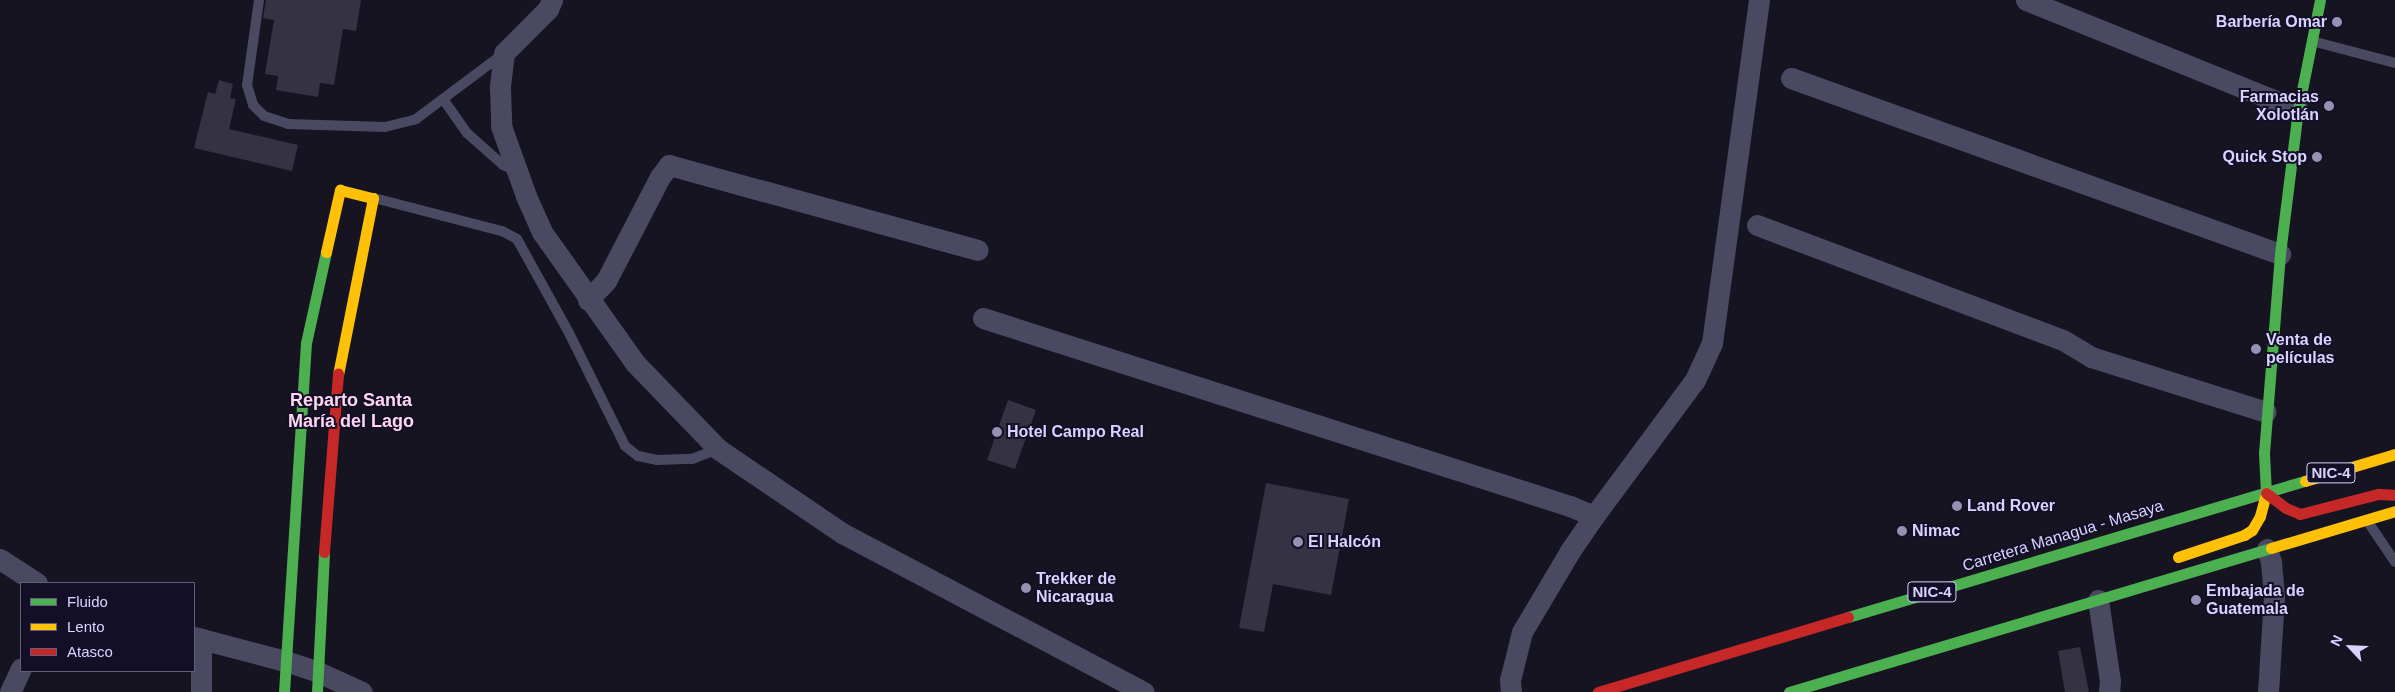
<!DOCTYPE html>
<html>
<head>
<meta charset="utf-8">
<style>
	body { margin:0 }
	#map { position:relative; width:2395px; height:692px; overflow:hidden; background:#161421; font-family:Arial,sans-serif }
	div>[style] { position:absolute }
	.building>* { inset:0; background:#343243 }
	.lane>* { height:10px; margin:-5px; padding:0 5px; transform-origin:5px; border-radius:5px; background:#4a4962 }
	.street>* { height:21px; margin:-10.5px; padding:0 10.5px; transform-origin:10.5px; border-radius:10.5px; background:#4a4962 }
	.fast>* { height:11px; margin:-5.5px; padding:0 5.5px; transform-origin:5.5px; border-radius:5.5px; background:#4caf50 }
	.slow>* { height:11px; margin:-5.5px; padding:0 5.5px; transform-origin:5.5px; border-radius:5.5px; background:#ffc107 }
	.jam>* { height:11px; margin:-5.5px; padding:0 5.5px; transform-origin:5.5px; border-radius:5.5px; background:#c62828 }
	.dots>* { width:14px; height:14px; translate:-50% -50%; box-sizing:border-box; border:2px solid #130f26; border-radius:50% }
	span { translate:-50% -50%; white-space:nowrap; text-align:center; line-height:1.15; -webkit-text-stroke:4px #130f26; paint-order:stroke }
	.shield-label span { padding:1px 4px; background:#130f26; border:1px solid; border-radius:4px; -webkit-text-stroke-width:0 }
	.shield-label { font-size:15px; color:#d9d4ff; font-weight:700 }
	.poi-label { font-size:16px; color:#d9d4ff; font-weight:700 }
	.right { translate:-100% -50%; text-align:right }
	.left { translate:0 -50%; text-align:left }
	.street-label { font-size:16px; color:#d9d4ff }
	.neighbourhood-label { font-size:18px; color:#ffd6f0; font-weight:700 }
	.legend { position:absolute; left:20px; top:582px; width:175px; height:90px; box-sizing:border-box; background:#130f26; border:1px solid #625e7d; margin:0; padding:6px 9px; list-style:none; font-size:15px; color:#d9d4ff }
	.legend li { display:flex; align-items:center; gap:10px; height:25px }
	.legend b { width:25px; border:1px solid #625e7d }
	.north { position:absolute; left:2325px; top:622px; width:50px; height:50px; -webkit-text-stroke:4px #130f26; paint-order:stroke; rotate:295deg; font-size:14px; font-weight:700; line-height:20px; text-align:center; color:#d9d4ff }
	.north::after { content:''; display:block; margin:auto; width:18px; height:22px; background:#d9d4ff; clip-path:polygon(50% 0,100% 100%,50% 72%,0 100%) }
</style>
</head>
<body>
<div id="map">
	<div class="building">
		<div style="clip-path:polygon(266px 0,361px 0,356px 31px,343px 29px,334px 85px,320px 83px,318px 97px,276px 90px,278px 76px,265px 74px,274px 20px,263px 18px)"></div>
		<div style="clip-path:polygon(219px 80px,233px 84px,230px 98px,236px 99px,229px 129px,298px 145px,292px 171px,194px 148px,208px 92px,215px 94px)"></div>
		<div style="clip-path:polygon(1008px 400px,1036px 410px,1015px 469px,987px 460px)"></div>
		<div style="clip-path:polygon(1266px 483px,1349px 499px,1331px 595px,1273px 584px,1264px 632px,1239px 628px)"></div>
		<div style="clip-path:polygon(2080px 647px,2089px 692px,2065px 692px,2058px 651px)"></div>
	</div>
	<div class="lane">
		<div style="left:259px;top:0;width:86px;rotate:98deg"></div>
		<div style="left:247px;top:85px;width:21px;rotate:73deg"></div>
		<div style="left:253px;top:105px;width:16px;rotate:45deg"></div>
		<div style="left:264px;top:116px;width:25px;rotate:18deg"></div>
		<div style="left:288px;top:124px;width:97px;rotate:1.8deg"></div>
		<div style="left:385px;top:127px;width:32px;rotate:-14deg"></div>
		<div style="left:416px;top:119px;width:109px;rotate:-36.8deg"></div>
		<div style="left:2312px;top:41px;width:86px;rotate:14.8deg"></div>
		<div style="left:443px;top:99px;width:42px;rotate:54.8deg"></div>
		<div style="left:467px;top:133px;width:48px;rotate:41.6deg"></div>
		<div style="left:503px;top:165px;width:14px;rotate:25deg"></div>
		<div style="left:374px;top:198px;width:132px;rotate:14.5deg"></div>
		<div style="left:502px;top:231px;width:17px;rotate:28deg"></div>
		<div style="left:517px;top:239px;width:107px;rotate:61deg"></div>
		<div style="left:569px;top:333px;width:126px;rotate:63.6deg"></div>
		<div style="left:625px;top:446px;width:16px;rotate:38deg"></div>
		<div style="left:638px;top:456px;width:19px;rotate:12deg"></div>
		<div style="left:657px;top:460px;width:35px;rotate:-2deg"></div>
		<div style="left:692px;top:459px;width:28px;rotate:-21deg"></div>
		<div style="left:2368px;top:522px;width:48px;rotate:56deg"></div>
	</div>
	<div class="street">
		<div style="left:552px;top:0;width:10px;rotate:114deg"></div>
		<div style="left:548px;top:9px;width:62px;rotate:135deg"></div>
		<div style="left:504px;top:53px;width:35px;rotate:97deg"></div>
		<div style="left:500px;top:88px;width:38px;rotate:88deg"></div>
		<div style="left:501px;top:126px;width:74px;rotate:70.3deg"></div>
		<div style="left:526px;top:196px;width:39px;rotate:66deg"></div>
		<div style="left:542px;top:232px;width:161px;rotate:54.6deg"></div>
		<div style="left:635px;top:363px;width:120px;rotate:46deg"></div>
		<div style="left:718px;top:449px;width:150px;rotate:34.1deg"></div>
		<div style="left:842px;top:533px;width:341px;rotate:27.8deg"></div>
		<div style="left:2026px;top:0;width:293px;rotate:22deg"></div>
		<div style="left:1791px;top:78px;width:520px;rotate:19.79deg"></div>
		<div style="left:1757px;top:225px;width:327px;rotate:20.6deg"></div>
		<div style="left:2063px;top:340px;width:33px;rotate:31deg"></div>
		<div style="left:2091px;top:357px;width:183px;rotate:17.4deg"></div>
		<div style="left:588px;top:300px;width:26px;rotate:-47deg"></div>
		<div style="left:606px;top:281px;width:117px;rotate:-62.6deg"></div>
		<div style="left:660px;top:177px;width:15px;rotate:-53deg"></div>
		<div style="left:669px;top:165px;width:320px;rotate:15.4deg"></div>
		<div style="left:983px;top:318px;width:616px;rotate:17.76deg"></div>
		<div style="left:1570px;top:506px;width:26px;rotate:23deg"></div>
		<div style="left:2267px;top:549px;width:14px;rotate:73deg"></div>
		<div style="left:2271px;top:562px;width:35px;rotate:85deg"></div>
		<div style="left:2274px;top:597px;width:95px;rotate:93.6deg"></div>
		<div style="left:0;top:559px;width:44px;rotate:33deg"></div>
		<div style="left:2098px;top:600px;width:82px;rotate:81.6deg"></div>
		<div style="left:2110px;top:681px;width:11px;rotate:95deg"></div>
		<div style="left:194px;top:637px;width:94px;rotate:14.8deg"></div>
		<div style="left:285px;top:661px;width:35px;rotate:18deg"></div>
		<div style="left:318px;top:672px;width:48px;rotate:24.4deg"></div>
		<div style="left:201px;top:639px;width:53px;rotate:90deg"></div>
		<div style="left:10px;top:692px;width:26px;rotate:-65deg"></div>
		<div style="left:1511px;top:692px;width:12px;rotate:-95deg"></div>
		<div style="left:1510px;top:680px;width:49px;rotate:-76deg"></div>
		<div style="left:1522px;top:632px;width:94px;rotate:-59.3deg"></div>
		<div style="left:1570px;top:551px;width:42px;rotate:-55.6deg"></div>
		<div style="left:1594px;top:516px;width:169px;rotate:-53.4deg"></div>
		<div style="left:1695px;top:380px;width:41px;rotate:-65.3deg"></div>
		<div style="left:1712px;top:343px;width:346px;rotate:-82.2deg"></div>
	</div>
	<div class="fast">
		<div style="left:2266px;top:493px;width:40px;rotate:-92.9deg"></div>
		<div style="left:2264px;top:453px;width:200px;rotate:-85.4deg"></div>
		<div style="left:2280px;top:254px;width:145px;rotate:-82.9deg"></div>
		<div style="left:2298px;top:110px;width:112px;rotate:-78.7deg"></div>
		<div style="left:1848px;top:617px;width:477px;rotate:-16.6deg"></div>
		<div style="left:284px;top:692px;width:350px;rotate:-86.4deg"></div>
		<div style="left:306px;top:343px;width:93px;rotate:-77.6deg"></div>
		<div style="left:317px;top:692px;width:140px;rotate:-87.1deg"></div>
		<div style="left:1789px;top:692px;width:503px;rotate:-16.63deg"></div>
	</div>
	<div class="slow">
		<div style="left:326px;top:252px;width:64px;rotate:-77.3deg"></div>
		<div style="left:340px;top:190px;width:34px;rotate:14deg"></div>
		<div style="left:373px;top:198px;width:179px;rotate:101.2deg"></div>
		<div style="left:2305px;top:481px;width:94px;rotate:-16.7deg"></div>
		<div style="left:2271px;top:548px;width:129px;rotate:-16.6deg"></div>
		<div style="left:2178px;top:557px;width:70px;rotate:-18.4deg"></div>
		<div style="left:2244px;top:535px;width:9px;rotate:-32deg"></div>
		<div style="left:2252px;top:530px;width:16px;rotate:-60deg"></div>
		<div style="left:2260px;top:516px;width:24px;rotate:-75deg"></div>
	</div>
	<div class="jam">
		<div style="left:2266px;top:493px;width:25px;rotate:37deg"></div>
		<div style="left:2286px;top:508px;width:15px;rotate:23deg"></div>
		<div style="left:2300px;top:514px;width:81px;rotate:-14.4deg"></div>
		<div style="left:2378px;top:494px;width:17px;rotate:3deg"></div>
		<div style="left:324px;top:552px;width:179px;rotate:-85.5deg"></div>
		<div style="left:1598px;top:692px;width:261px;rotate:-16.7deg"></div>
	</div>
	<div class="dots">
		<div style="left:2337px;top:22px;background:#9591b1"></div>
		<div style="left:2329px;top:106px;background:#9591b1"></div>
		<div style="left:2317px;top:157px;background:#9591b1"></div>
		<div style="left:2256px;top:349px;background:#9591b1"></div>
		<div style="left:997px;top:432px;background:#9591b1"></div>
		<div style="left:1957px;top:506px;background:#9591b1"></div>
		<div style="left:1902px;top:531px;background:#9591b1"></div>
		<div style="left:1298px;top:542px;background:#9591b1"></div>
		<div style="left:1026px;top:588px;background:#9591b1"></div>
		<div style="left:2196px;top:600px;background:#9591b1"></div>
	</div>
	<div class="shield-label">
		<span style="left:2331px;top:473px">NIC-4</span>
		<span style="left:1932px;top:592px">NIC-4</span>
	</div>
	<div class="poi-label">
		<span class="right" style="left:2327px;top:22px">Barbería Omar</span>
		<span class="right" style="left:2319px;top:106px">Farmacias<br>Xolotlán</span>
		<span class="right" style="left:2307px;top:157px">Quick Stop</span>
		<span class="left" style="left:2266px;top:349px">Venta de<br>películas</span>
		<span class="left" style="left:1007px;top:432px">Hotel Campo Real</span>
		<span class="left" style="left:1967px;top:506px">Land Rover</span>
		<span class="left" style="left:1912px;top:531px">Nimac</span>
		<span class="left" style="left:1308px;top:542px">El Halcón</span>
		<span class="left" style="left:1036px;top:588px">Trekker de<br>Nicaragua</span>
		<span class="left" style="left:2206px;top:600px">Embajada de<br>Guatemala</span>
	</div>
	<div class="street-label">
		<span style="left:2063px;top:536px;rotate:-17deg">Carretera Managua - Masaya</span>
	</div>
	<div class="neighbourhood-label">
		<span style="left:351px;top:411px">Reparto Santa<br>María del Lago</span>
	</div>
	<ul class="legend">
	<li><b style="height:6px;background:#4caf50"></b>Fluido</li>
	<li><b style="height:6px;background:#ffc107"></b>Lento</li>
	<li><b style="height:6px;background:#c62828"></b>Atasco</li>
	</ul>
	<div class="north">N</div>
</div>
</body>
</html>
